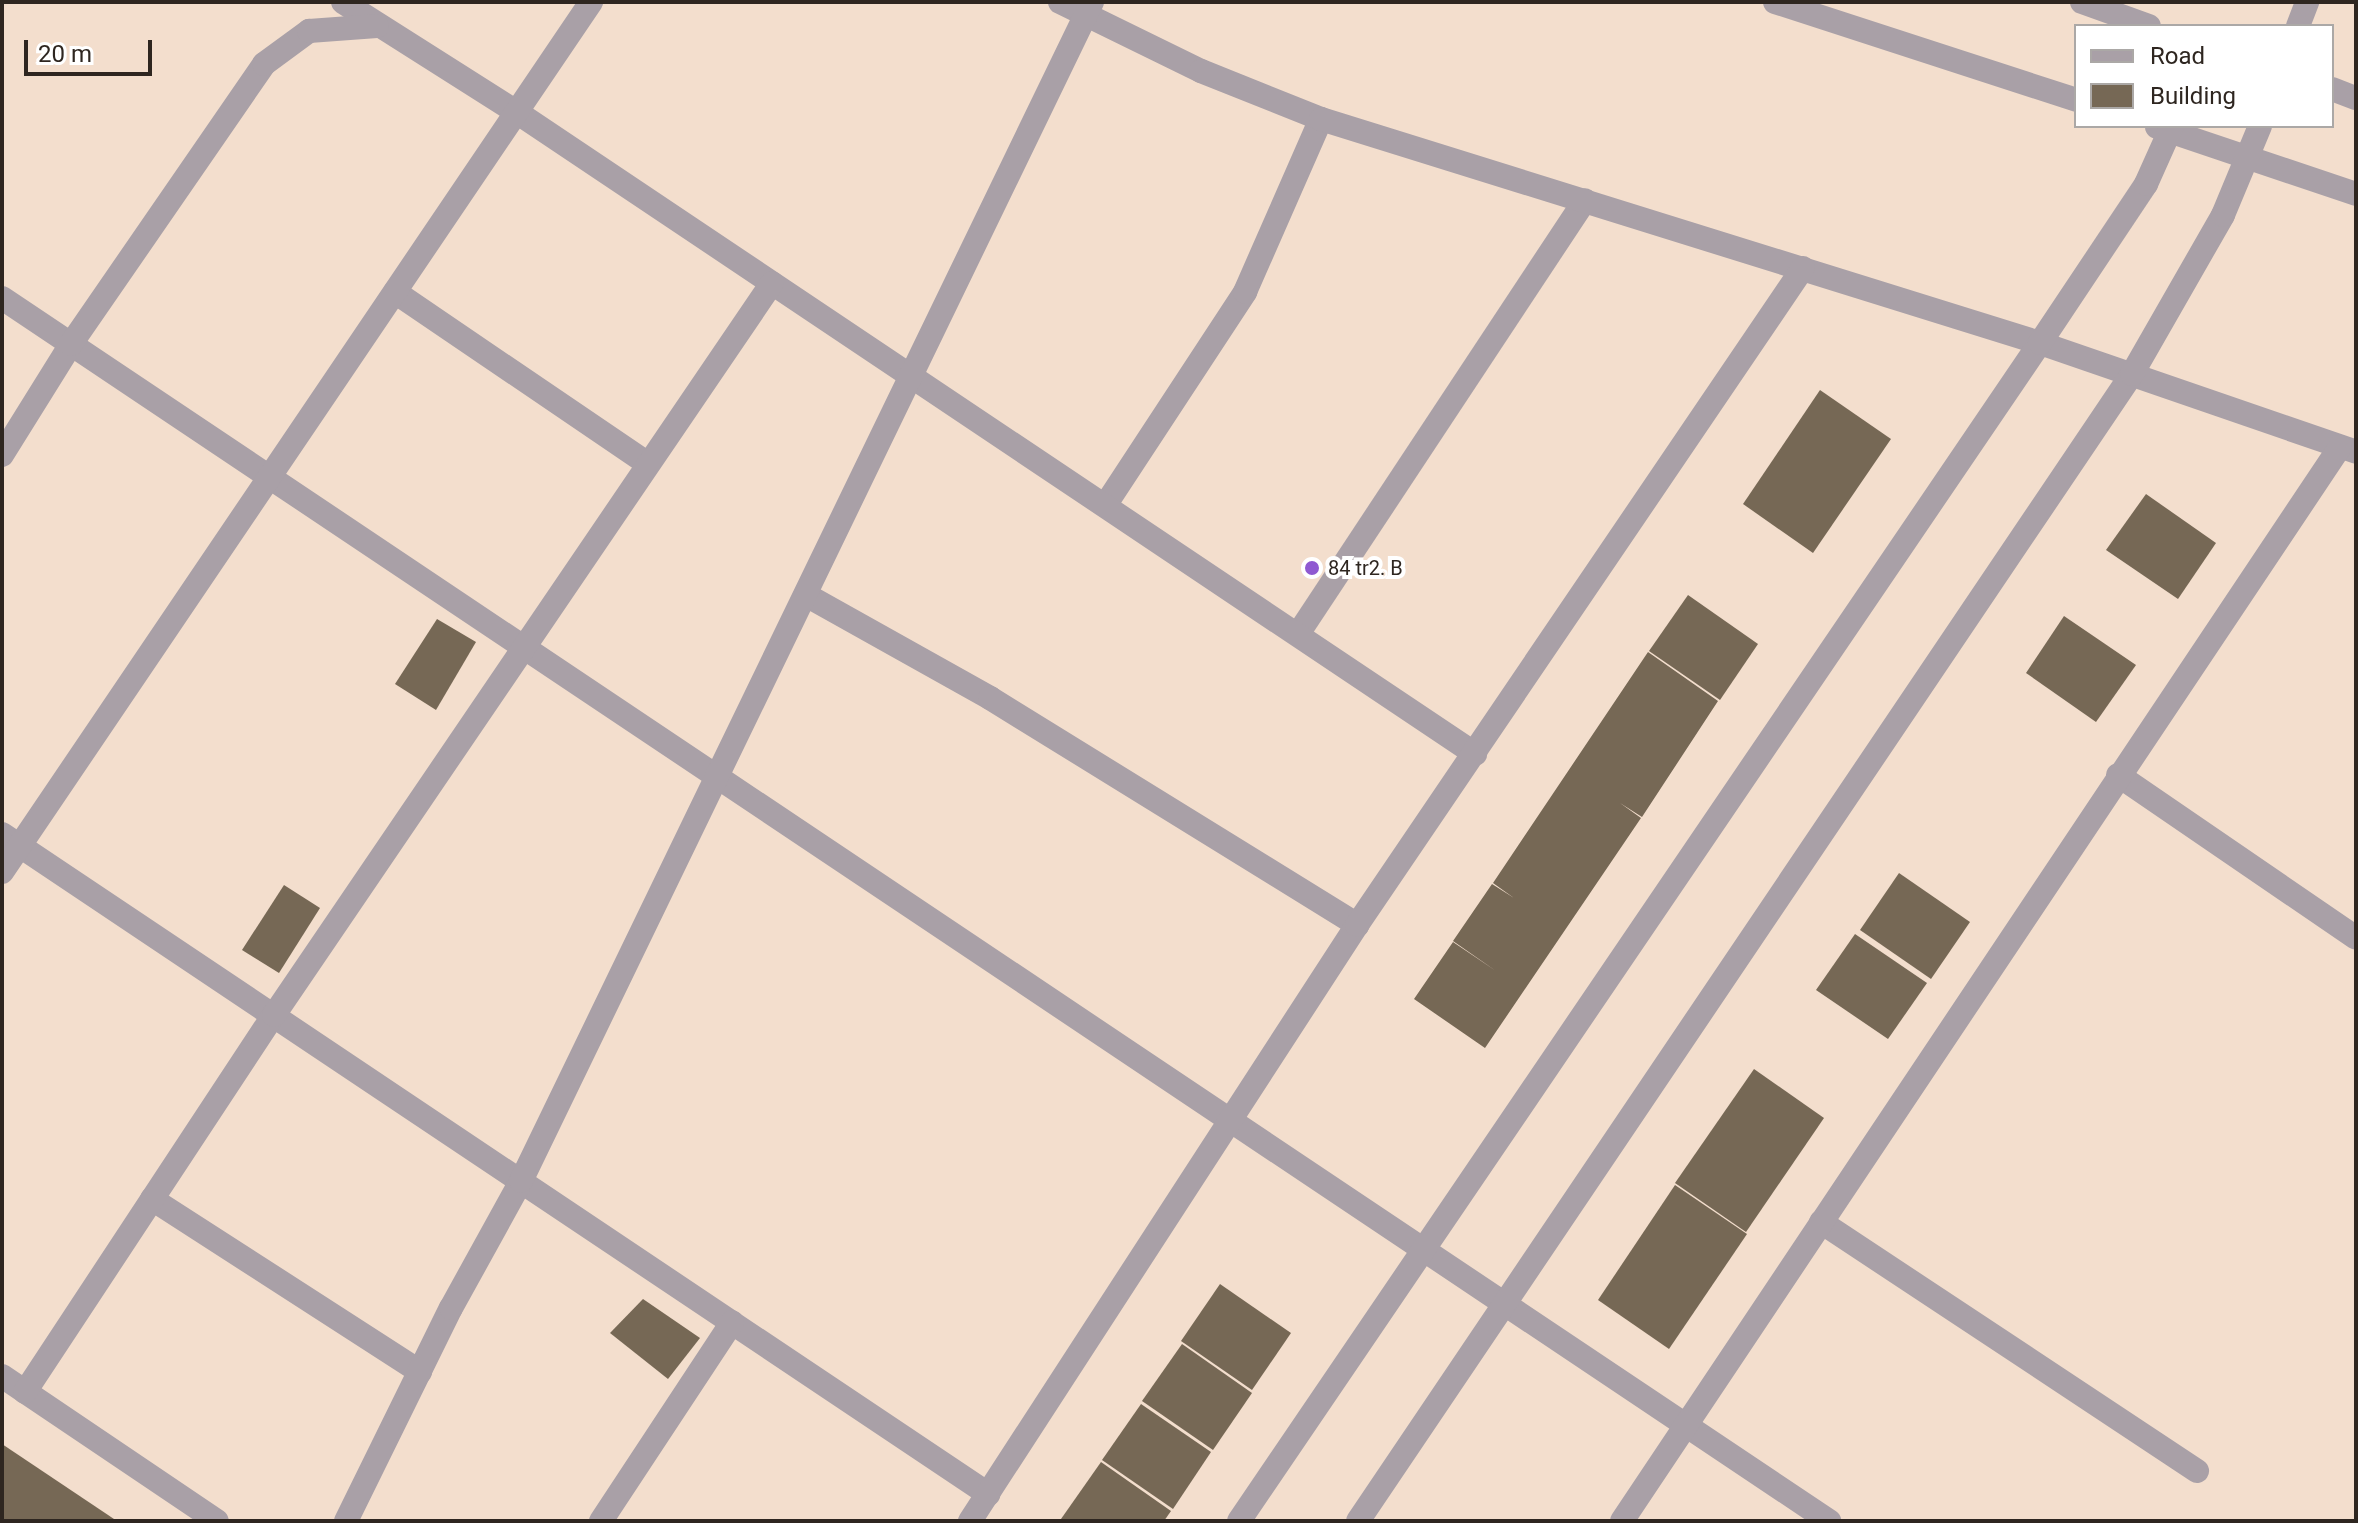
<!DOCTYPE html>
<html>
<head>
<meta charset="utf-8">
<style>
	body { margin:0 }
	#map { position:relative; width:2358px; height:1523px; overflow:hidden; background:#f3decd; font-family:Roboto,sans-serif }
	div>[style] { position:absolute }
	.building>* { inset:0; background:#766855 }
	.service>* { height:24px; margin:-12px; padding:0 12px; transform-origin:12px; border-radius:12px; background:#a9a0a7 }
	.minor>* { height:24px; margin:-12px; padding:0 12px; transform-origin:12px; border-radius:12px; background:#a9a0a7 }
	.tertiary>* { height:24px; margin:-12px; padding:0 12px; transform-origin:12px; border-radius:12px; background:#a9a0a7 }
	.dots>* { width:22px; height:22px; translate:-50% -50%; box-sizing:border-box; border:4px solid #fff; border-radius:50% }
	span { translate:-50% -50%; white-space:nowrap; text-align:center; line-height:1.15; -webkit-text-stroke:8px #fff; paint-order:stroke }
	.poi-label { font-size:20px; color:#2e2620 }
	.left { translate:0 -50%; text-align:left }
	.frame { position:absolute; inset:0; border:4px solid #2e2620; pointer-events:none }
	.legend { position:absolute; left:2074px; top:24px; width:260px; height:104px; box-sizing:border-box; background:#fff; border:2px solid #aba8a6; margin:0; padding:10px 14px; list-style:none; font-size:24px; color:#2e2620 }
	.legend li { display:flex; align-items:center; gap:16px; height:40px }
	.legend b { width:40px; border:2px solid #aba8a6 }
	.scale { position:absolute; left:24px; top:40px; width:128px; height:36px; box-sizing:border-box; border:4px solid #2e2620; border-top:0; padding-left:10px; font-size:24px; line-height:28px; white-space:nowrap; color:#2e2620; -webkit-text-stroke:6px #fff; paint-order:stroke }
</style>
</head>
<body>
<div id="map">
	<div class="building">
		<div style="clip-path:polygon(1820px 390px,1891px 439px,1813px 553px,1743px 504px)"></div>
		<div style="clip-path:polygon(2146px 494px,2216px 543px,2178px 599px,2106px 550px)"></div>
		<div style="clip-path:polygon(1688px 595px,1758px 644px,1720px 700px,1649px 651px)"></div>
		<div style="clip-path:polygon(2064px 616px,2136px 665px,2096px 722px,2026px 673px)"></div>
		<div style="clip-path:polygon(437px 619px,476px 642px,436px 710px,395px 684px)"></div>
		<div style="clip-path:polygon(1648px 652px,1718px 701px,1642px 817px,1620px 803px,1641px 818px,1485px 1048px,1414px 999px,1453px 942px,1496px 971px,1453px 941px,1492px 884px,1514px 898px,1493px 883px)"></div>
		<div style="clip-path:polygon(1899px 873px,1970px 922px,1931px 979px,1860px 930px)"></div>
		<div style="clip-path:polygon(284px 885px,320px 908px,279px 973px,242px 950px)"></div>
		<div style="clip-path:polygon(1855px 934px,1927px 983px,1888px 1039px,1816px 990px)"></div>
		<div style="clip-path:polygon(1754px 1069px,1824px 1118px,1746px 1232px,1675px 1183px)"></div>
		<div style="clip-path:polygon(1675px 1185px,1747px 1234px,1669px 1349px,1598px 1300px)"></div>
		<div style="clip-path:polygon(1220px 1284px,1291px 1333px,1252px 1390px,1181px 1341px)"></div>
		<div style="clip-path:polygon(643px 1299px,700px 1338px,668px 1379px,610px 1333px)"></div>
		<div style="clip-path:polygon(1182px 1344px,1252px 1393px,1213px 1450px,1142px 1401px)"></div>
		<div style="clip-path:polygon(1141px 1404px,1211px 1452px,1173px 1509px,1102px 1460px)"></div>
		<div style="clip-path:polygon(2px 1444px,117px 1521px,2px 1521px)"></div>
		<div style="clip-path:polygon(1101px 1462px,1171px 1511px,1164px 1521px,1061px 1519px)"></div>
	</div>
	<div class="service">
		<div style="left:1106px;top:504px;width:254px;rotate:-56.7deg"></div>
		<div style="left:1245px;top:292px;width:189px;rotate:-66.3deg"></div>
		<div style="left:806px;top:595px;width:211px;rotate:29.2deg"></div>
		<div style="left:990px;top:698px;width:432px;rotate:31.7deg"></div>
		<div style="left:1298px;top:634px;width:520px;rotate:-56.52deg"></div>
	</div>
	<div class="minor">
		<div style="left:343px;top:2px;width:207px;rotate:32.4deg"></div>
		<div style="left:518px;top:113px;width:1152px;rotate:33.81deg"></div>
		<div style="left:1060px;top:2px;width:157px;rotate:26.1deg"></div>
		<div style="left:1201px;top:71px;width:129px;rotate:21.8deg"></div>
		<div style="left:1321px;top:119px;width:753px;rotate:17.3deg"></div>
		<div style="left:2040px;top:343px;width:334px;rotate:19deg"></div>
		<div style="left:2298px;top:26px;width:26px;rotate:-69deg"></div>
		<div style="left:395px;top:292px;width:306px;rotate:34.2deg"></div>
		<div style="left:2px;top:298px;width:2199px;rotate:33.8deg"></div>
		<div style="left:2px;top:455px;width:131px;rotate:-58.1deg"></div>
		<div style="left:71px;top:344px;width:340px;rotate:-55.4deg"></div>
		<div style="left:264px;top:64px;width:56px;rotate:-36.3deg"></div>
		<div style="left:309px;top:31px;width:68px;rotate:-4.2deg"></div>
		<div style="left:2118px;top:775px;width:288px;rotate:34.4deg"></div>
		<div style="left:2px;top:834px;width:1187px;rotate:33.8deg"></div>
		<div style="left:2px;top:872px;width:1051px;rotate:-55.9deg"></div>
		<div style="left:152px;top:1199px;width:319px;rotate:32.8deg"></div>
		<div style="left:1821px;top:1222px;width:451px;rotate:33.5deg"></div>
		<div style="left:2px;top:1376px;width:259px;rotate:34deg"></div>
		<div style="left:25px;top:1392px;width:452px;rotate:-56.6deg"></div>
		<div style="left:274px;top:1015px;width:885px;rotate:-55.77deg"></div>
		<div style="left:346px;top:1521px;width:237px;rotate:-63.8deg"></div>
		<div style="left:451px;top:1308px;width:145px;rotate:-61.1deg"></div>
		<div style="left:521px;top:1181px;width:1310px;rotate:-64.16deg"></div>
		<div style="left:601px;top:1521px;width:238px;rotate:-56.6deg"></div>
		<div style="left:970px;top:1521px;width:711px;rotate:-57deg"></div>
		<div style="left:1357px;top:925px;width:794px;rotate:-55.83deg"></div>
		<div style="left:1622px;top:1521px;width:1292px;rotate:-56.24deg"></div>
	</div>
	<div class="tertiary">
		<div style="left:1775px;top:2px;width:317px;rotate:18deg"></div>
		<div style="left:2082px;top:2px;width:71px;rotate:19.7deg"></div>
		<div style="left:2332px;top:89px;width:26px;rotate:21deg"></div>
		<div style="left:2157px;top:127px;width:210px;rotate:18.6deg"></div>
		<div style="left:1239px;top:1521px;width:1425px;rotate:-55.79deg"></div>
		<div style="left:2040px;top:343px;width:191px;rotate:-56.3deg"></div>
		<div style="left:2146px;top:184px;width:64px;rotate:-65.9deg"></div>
		<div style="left:1358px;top:1521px;width:1384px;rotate:-55.99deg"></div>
		<div style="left:2132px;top:374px;width:183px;rotate:-60.2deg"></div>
		<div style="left:2223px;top:215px;width:96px;rotate:-67.4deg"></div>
	</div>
	<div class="dots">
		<div style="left:1312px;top:568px;background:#8f59d1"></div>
	</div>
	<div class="poi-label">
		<span class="left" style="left:1328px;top:568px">84 tr2. B</span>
	</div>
	<div class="frame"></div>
	<ul class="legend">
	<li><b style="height:10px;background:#a9a0a7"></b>Road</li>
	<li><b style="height:22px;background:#766855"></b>Building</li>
	</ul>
	<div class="scale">20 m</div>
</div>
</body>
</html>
